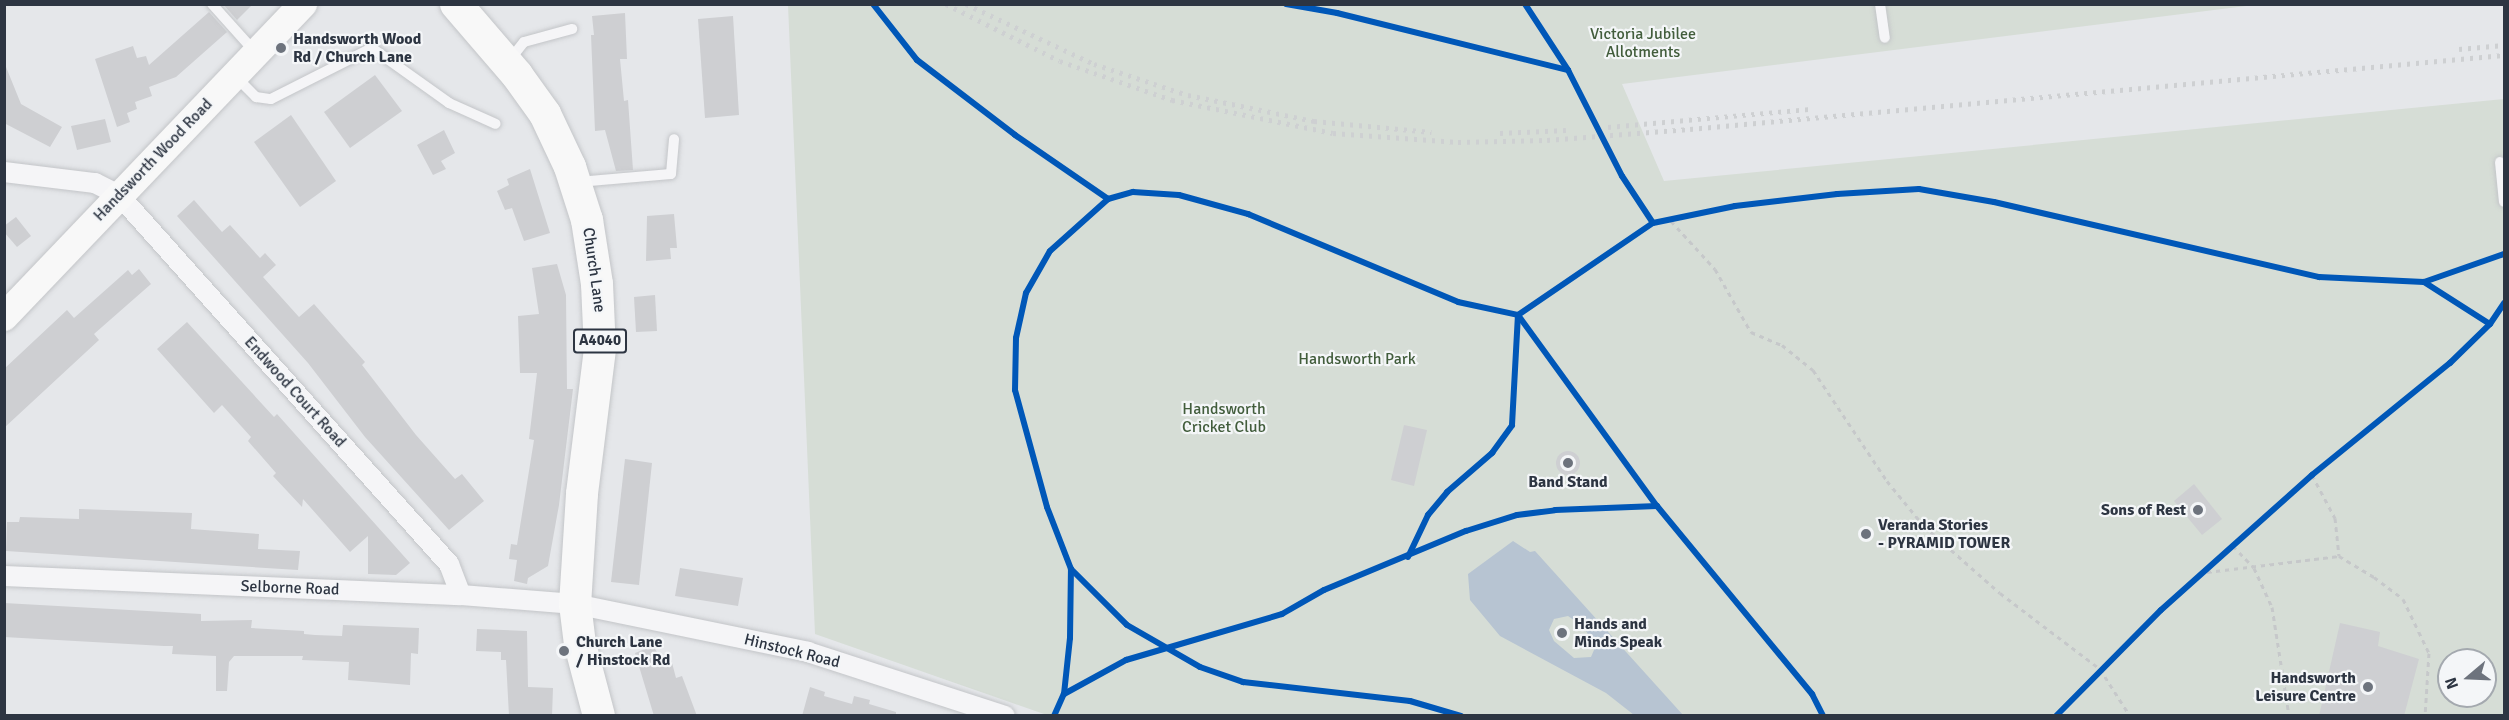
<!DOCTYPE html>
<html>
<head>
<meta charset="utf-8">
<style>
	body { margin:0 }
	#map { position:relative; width:2509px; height:720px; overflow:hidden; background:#e5e7ea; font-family:Signika,sans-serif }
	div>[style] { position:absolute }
	.green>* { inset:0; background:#d6ddd6 }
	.water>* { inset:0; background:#b7c4d2 }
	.building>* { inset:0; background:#cecfd2 }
	.round { border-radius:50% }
	.path>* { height:3px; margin-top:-1.5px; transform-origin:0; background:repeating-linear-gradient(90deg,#c6c8ca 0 4.5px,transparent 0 9px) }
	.roads { filter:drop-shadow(0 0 2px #c3c5c8) drop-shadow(0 0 2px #c3c5c8) }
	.lane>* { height:10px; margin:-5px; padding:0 5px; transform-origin:5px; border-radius:5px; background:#f5f5f7 }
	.street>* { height:20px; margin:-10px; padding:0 10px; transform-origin:10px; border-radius:10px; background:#f5f5f7 }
	.secondary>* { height:28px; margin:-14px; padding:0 14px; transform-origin:14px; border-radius:14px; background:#f8f8f8 }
	.primary>* { height:32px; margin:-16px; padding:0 16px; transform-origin:16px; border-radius:16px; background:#f8f8f8 }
	.rail>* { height:4.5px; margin-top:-2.25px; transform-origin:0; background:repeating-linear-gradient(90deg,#ced0d2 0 3px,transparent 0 9px) }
	.cycleway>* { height:6px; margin:-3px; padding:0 3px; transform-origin:3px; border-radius:3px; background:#0057b8 }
	.dots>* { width:16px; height:16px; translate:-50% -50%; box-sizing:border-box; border:3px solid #f4f6f8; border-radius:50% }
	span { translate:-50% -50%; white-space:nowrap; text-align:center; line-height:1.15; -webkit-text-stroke:4.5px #f4f6f8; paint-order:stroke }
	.shield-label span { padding:2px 4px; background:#f4f6f8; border:2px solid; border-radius:4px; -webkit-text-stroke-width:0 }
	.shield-label { font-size:15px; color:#2d3542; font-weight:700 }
	.park-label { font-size:16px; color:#425d3c }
	.poi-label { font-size:16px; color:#2d3542; font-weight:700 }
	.left { translate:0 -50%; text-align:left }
	.right { translate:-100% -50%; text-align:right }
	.street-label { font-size:16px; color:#2d3542 }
	.frame { position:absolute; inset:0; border:6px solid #2d3542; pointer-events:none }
	.north { position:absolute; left:2437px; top:648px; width:60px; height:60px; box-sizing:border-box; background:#f4f6f8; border:2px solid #a4a9af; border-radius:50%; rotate:251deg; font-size:16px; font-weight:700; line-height:24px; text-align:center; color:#2d3542 }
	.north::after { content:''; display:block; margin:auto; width:21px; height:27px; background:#6d737d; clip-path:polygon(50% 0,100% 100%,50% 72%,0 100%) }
</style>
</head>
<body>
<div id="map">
	<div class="green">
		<div style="clip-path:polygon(evenodd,788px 5px,2254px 5px,1622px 84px,1664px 181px,2504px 99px,2504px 715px,1047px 715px,815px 634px,788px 5px,2449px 660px,2485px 660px,2485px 696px,2449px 696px,2449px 660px)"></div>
	</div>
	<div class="water">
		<div style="clip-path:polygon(evenodd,1513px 541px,1530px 552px,1535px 551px,1683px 715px,1634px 715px,1606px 693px,1500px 636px,1470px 600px,1468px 574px,1513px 541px,1568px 616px,1583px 626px,1591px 639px,1594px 650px,1591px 657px,1574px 658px,1554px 641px,1549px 630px,1554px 619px,1568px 616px)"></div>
	</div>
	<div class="building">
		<div style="clip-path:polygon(223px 4px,253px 4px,237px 20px)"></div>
		<div style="clip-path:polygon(209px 12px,227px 32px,176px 77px,149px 87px,152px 96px,135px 102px,137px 109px,127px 113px,130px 122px,117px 127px,95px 59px,133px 46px,137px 58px,146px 56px,149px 65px)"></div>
		<div style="clip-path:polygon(625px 13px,627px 59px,620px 59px,624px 101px,628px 100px,633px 170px,616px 171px,605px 130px,595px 131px,591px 35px,594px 35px,592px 16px)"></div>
		<div style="clip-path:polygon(733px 16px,739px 115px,705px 118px,698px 19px)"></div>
		<div style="clip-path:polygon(4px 62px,21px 104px,62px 127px,50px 147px,4px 123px)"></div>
		<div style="clip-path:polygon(375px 75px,402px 111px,350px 148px,324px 112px)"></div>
		<div style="clip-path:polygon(291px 115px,336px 181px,300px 207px,254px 142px)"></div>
		<div style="clip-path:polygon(105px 119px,111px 142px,77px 150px,71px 126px)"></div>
		<div style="clip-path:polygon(444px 130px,455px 153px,441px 161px,446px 169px,433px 175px,417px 145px)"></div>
		<div style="clip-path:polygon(530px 169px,550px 233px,524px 241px,512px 208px,505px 210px,497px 191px,509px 185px,507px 179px)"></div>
		<div style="clip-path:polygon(194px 200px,222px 232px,230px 225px,260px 258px,265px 253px,276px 265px,263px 277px,299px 317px,314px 304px,365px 362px,362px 365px,416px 435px,455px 479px,462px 474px,484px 501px,449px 530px,365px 437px,308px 363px,177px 216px)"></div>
		<div style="clip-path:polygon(674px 214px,677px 248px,670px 248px,671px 259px,646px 261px,647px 216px)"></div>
		<div style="clip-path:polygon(16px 217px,31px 236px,17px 247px,4px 232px,4px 226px)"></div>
		<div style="clip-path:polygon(557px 264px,566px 295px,567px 389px,573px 389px,559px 505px,548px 566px,528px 578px,527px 584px,514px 581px,517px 560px,509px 559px,511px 544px,517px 545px,534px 440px,529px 439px,537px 373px,520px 373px,518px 316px,539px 314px,532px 268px)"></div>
		<div style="clip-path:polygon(139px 269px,151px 284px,94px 334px,99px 340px,4px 428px,4px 369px,67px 310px,74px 318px,128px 270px,132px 275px)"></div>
		<div style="clip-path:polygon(655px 295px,657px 331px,636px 332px,634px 297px)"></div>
		<div style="clip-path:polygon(187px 322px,274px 417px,277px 414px,410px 563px,396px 575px,368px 574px,368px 536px,350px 552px,303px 499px,302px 507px,273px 476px,276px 473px,248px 441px,251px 437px,222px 405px,214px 413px,157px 349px)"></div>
		<div style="clip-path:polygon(1404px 425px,1427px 430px,1414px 486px,1391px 480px)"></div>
		<div class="round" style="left:1556px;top:451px;width:24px;height:24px"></div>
		<div style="clip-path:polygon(625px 459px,652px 463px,639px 585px,611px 582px)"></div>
		<div style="clip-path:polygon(2194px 484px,2222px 519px,2202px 535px,2174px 501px)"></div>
		<div style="clip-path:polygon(79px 509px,192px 513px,191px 529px,259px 534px,258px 549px,300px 551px,298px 570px,6px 551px,7px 522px,19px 522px,20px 517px,79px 519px)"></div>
		<div style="clip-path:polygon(680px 568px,743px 578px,738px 606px,675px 596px)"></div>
		<div style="clip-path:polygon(4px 603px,201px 614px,201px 621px,252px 620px,251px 628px,304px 631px,304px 634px,315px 635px,342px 636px,343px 625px,419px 628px,418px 654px,411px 653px,410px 685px,348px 680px,349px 662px,302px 660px,303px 656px,234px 656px,229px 662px,227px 691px,216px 691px,216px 656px,172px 654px,173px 646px,164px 646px,4px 637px)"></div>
		<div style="clip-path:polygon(2340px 623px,2380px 632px,2378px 646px,2419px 659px,2404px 716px,2319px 716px)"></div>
		<div style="clip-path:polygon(477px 629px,527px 631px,528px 687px,553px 688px,552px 716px,509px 716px,506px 660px,501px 660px,501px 652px,476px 651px)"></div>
		<div style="clip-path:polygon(653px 646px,663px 661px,671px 659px,676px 678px,682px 676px,697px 716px,654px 716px,635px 653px)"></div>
		<div style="clip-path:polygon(810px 687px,825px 692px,824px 696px,852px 704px,854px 696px,870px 700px,869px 704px,896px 712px,896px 716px,802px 716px)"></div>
	</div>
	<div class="path">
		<div style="left:1671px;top:221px;width:65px;rotate:47.5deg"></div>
		<div style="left:1715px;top:269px;width:73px;rotate:60.3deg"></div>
		<div style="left:1751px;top:332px;width:34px;rotate:23deg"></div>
		<div style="left:1782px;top:345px;width:40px;rotate:39deg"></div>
		<div style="left:1813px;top:370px;width:133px;rotate:56.3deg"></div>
		<div style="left:1887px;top:481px;width:58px;rotate:50.6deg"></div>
		<div style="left:1924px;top:526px;width:101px;rotate:41.4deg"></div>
		<div style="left:2000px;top:593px;width:126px;rotate:37.2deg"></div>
		<div style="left:2100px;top:669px;width:56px;rotate:57.4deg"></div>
		<div style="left:2312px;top:475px;width:49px;rotate:61.9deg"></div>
		<div style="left:2335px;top:518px;width:38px;rotate:84deg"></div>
		<div style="left:2233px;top:546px;width:30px;rotate:46deg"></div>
		<div style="left:2254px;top:568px;width:43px;rotate:65.2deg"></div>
		<div style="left:2272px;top:607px;width:110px;rotate:81.1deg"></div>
		<div style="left:2207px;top:572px;width:133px;rotate:-6.9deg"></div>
		<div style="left:2339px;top:556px;width:41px;rotate:31deg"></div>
		<div style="left:2374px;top:577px;width:36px;rotate:37deg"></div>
		<div style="left:2403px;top:599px;width:60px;rotate:64.3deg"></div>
		<div style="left:2429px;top:653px;width:63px;rotate:93.6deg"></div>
	</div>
	<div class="roads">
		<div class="lane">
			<div style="left:212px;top:4px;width:66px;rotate:48.1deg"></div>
			<div style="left:1880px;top:4px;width:34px;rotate:82deg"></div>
			<div style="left:509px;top:61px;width:24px;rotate:-52deg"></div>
			<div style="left:524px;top:42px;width:50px;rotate:-15.2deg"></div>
			<div style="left:235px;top:76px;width:30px;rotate:45deg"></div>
			<div style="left:256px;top:97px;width:15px;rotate:8deg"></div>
			<div style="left:271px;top:99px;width:113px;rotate:-26.8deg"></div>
			<div style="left:372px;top:48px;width:95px;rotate:35.5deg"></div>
			<div style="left:449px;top:103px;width:51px;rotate:24.1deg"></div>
			<div style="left:2500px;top:162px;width:40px;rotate:84.3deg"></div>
			<div style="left:578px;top:182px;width:93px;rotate:-4.9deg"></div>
			<div style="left:671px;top:174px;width:35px;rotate:-85deg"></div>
		</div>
		<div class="street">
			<div style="left:4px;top:172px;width:92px;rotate:6.9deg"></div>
			<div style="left:95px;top:183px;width:27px;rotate:27deg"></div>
			<div style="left:119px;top:195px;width:495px;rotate:48.2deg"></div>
			<div style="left:449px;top:564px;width:33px;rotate:69deg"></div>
			<div style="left:4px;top:576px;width:457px;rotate:2.4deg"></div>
			<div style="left:461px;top:595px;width:114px;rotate:4.5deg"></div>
			<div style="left:575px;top:604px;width:238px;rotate:11.6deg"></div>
			<div style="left:808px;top:652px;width:207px;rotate:18deg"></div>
		</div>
		<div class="secondary">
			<div style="left:4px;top:317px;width:433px;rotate:-46.3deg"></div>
		</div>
		<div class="primary">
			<div style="left:456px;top:4px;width:94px;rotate:49.3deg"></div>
			<div style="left:517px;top:75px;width:48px;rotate:54.3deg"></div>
			<div style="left:545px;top:114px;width:59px;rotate:64.7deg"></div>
			<div style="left:570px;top:167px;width:56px;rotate:72.2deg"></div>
			<div style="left:587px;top:220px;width:65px;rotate:81.1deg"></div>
			<div style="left:597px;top:284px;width:65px;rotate:87.4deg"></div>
			<div style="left:600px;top:349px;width:146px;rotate:97.1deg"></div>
			<div style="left:582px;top:494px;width:110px;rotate:93.6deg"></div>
			<div style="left:575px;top:604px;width:40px;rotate:82.9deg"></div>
			<div style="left:580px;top:644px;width:74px;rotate:75.2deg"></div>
		</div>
	</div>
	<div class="rail">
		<div style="left:946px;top:4px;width:127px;rotate:26.6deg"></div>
		<div style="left:1060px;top:61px;width:119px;rotate:19.2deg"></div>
		<div style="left:1172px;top:100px;width:164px;rotate:11.6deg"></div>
		<div style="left:1333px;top:133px;width:125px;rotate:4.1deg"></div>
		<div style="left:1458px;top:142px;width:89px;rotate:-1.3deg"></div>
		<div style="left:1547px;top:140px;width:143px;rotate:-4.4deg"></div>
		<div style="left:1690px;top:129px;width:817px;rotate:-5.19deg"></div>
		<div style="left:966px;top:4px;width:141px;rotate:25.1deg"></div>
		<div style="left:1094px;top:64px;width:99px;rotate:18.3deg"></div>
		<div style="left:1188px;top:95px;width:129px;rotate:11.7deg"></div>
		<div style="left:1314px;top:121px;width:118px;rotate:5.4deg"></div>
		<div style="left:2459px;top:49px;width:45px;rotate:-5.1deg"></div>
		<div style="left:1608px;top:127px;width:201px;rotate:-5.1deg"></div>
		<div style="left:1500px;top:133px;width:66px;rotate:-2.6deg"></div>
	</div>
	<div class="cycleway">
		<div style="left:873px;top:4px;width:71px;rotate:51.8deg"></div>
		<div style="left:917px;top:60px;width:123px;rotate:37.4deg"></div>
		<div style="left:1015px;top:135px;width:113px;rotate:34.5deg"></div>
		<div style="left:1286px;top:4px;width:52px;rotate:10deg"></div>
		<div style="left:1337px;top:13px;width:238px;rotate:13.9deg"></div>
		<div style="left:1525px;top:4px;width:79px;rotate:56.9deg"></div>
		<div style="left:1568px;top:70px;width:119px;rotate:63deg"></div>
		<div style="left:1622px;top:176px;width:56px;rotate:56.6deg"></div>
		<div style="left:2424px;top:282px;width:78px;rotate:32.5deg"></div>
		<div style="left:1408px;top:557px;width:47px;rotate:-64.5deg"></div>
		<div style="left:1428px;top:515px;width:30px;rotate:-50deg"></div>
		<div style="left:1447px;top:492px;width:60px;rotate:-40.9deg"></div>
		<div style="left:1492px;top:453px;width:34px;rotate:-54deg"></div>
		<div style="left:1512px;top:425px;width:110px;rotate:-86.9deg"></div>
		<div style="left:1518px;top:315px;width:236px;rotate:54deg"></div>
		<div style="left:1657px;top:506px;width:244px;rotate:50.5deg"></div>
		<div style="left:1812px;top:694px;width:25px;rotate:63deg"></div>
		<div style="left:1071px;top:569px;width:79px;rotate:45deg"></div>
		<div style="left:1127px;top:625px;width:84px;rotate:29.9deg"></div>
		<div style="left:1200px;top:667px;width:46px;rotate:19.2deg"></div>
		<div style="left:1243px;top:682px;width:168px;rotate:6.5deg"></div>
		<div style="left:1410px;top:701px;width:53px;rotate:16.4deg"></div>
		<div style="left:1064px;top:694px;width:71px;rotate:-28.7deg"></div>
		<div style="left:1126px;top:660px;width:163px;rotate:-16.4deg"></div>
		<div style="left:1282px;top:614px;width:48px;rotate:-29.7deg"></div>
		<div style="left:1324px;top:590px;width:154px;rotate:-22.6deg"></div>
		<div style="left:1466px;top:531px;width:53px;rotate:-17.4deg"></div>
		<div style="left:1517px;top:515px;width:38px;rotate:-7deg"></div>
		<div style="left:1555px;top:510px;width:102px;rotate:-2.2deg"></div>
		<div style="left:1054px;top:716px;width:24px;rotate:-66deg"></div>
		<div style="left:1064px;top:694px;width:56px;rotate:-83.9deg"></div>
		<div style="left:1070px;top:638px;width:69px;rotate:-89.2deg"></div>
		<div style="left:1071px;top:569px;width:66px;rotate:-111.2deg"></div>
		<div style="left:1047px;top:507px;width:121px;rotate:-105.3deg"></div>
		<div style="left:1015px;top:390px;width:52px;rotate:-88.9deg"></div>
		<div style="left:1016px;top:338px;width:46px;rotate:-77.5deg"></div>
		<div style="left:1026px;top:293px;width:48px;rotate:-60.3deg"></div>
		<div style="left:1050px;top:251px;width:78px;rotate:-41.9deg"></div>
		<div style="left:1108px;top:199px;width:26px;rotate:-16deg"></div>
		<div style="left:1133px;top:192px;width:46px;rotate:3.7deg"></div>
		<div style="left:1179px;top:195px;width:72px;rotate:15.4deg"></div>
		<div style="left:1248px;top:214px;width:228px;rotate:22.7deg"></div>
		<div style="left:1458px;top:302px;width:61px;rotate:12.2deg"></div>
		<div style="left:1518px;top:315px;width:163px;rotate:-34.3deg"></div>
		<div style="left:1653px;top:223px;width:84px;rotate:-11.7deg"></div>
		<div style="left:1735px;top:206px;width:103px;rotate:-6.7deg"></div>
		<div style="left:1837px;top:194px;width:82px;rotate:-3.5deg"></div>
		<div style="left:1919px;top:189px;width:76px;rotate:9.8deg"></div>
		<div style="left:1994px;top:202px;width:334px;rotate:13deg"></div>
		<div style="left:2319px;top:277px;width:105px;rotate:2.7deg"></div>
		<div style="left:2424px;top:282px;width:85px;rotate:-19.3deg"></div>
		<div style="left:2056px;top:716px;width:149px;rotate:-45.3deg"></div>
		<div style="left:2161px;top:610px;width:203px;rotate:-41.8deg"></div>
		<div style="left:2312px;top:475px;width:178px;rotate:-39.1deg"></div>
		<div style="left:2450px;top:363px;width:56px;rotate:-44.3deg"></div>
		<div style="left:2490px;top:324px;width:25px;rotate:-56deg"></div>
	</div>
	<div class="dots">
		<div style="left:281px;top:48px;background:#6d737d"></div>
		<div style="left:1568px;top:463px;background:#6d737d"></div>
		<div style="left:2198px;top:510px;background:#6d737d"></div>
		<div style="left:1866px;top:534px;background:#6d737d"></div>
		<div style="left:1562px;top:633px;background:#6d737d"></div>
		<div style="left:564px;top:651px;background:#6d737d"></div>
		<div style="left:2368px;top:687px;background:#6d737d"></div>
	</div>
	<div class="shield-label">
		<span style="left:600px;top:341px">A4040</span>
	</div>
	<div class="park-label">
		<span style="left:1643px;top:43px">Victoria Jubilee<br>Allotments</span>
		<span style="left:1357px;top:359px">Handsworth Park</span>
		<span style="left:1224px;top:418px">Handsworth<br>Cricket Club</span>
	</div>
	<div class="poi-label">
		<span class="left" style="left:293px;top:48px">Handsworth Wood<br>Rd / Church Lane</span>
		<span style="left:1568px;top:482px">Band Stand</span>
		<span class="right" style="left:2186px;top:510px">Sons of Rest</span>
		<span class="left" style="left:1878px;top:534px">Veranda Stories<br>- PYRAMID TOWER</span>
		<span class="left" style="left:1574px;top:633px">Hands and<br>Minds Speak</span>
		<span class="left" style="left:576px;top:651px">Church Lane<br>/ Hinstock Rd</span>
		<span class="right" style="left:2356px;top:687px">Handsworth<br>Leisure Centre</span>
	</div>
	<div class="street-label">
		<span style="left:153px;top:160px;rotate:-46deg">Handsworth Wood Road</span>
		<span style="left:594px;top:270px;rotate:82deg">Church Lane</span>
		<span style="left:295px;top:392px;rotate:48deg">Endwood Court Road</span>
		<span style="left:290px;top:588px;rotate:2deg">Selborne Road</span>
		<span style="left:792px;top:651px;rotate:14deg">Hinstock Road</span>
	</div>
	<div class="frame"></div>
	<div class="north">N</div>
</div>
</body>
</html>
